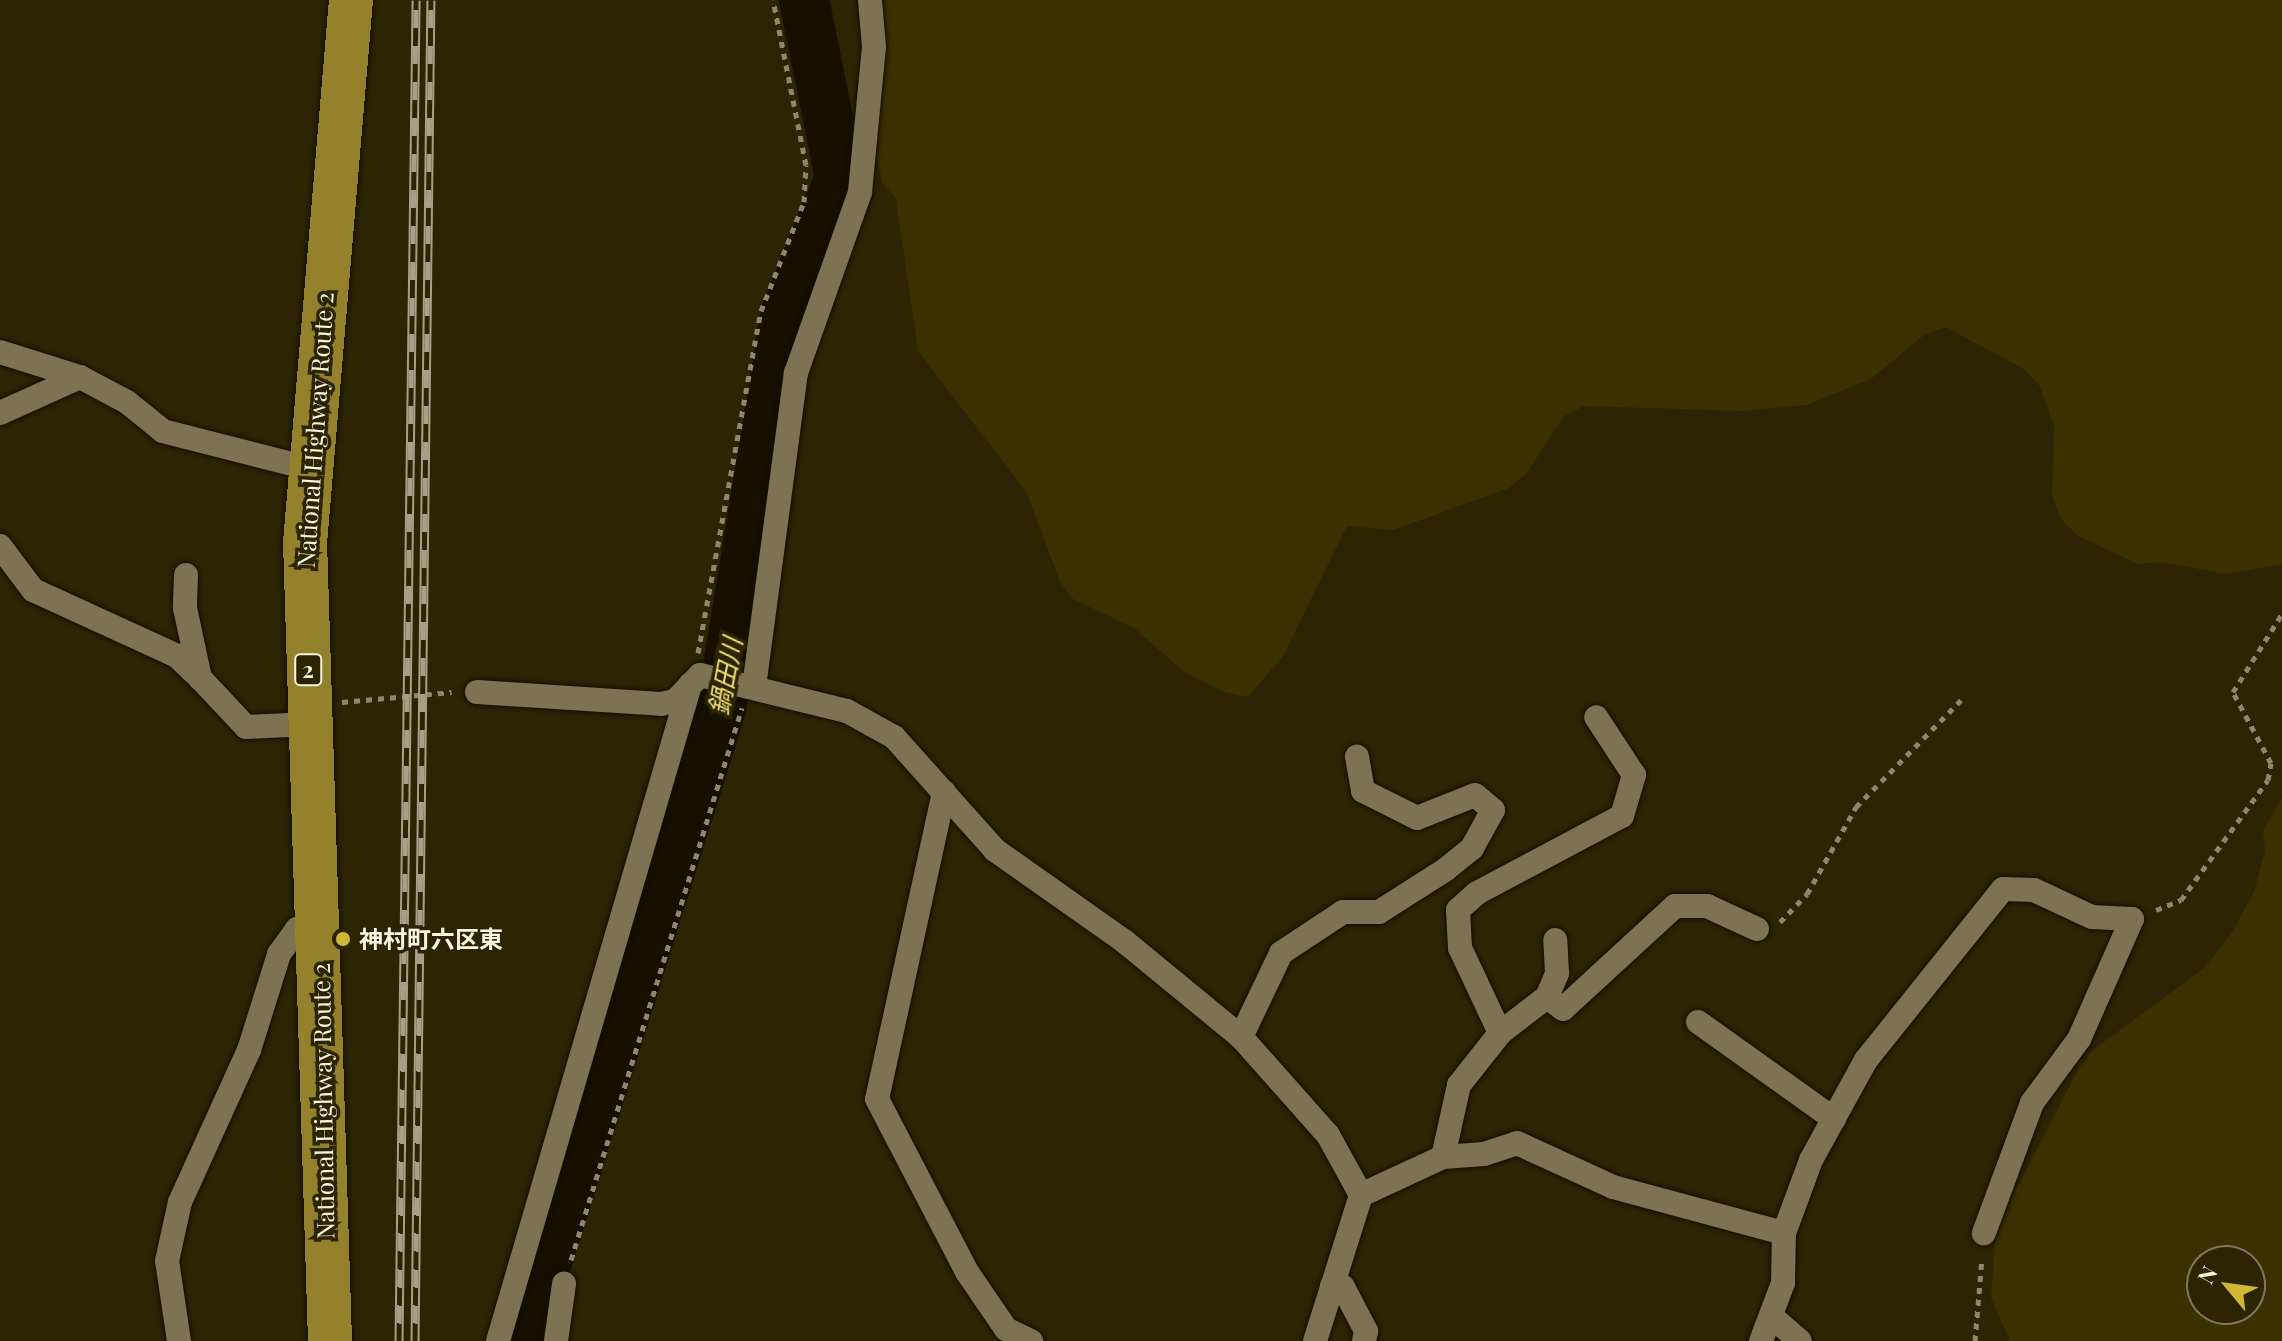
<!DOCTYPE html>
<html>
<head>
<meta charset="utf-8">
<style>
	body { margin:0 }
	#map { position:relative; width:2282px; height:1341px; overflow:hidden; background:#2c2504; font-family:"Playfair Display","Noto Sans JP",serif }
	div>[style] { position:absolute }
	.green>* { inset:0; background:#3a3000 }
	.river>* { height:50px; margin:-25px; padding:0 25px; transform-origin:25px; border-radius:25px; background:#151000 }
	.path>* { height:5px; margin-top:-2.5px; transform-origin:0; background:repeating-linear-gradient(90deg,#8c876d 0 6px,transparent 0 12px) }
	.roads { filter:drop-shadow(0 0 2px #130e00) drop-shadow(0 0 2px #130e00) }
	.street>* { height:24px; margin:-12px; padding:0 12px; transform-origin:12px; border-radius:12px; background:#7b7352 }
	.highway>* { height:44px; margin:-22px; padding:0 22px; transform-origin:22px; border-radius:22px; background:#93812c }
	.rail>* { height:9px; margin-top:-4.5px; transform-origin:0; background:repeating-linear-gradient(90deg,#2c2504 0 18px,#a6a088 0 36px); box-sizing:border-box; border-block:2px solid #a6a088 }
	.dots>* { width:22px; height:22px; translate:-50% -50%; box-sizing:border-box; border:4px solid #2c2504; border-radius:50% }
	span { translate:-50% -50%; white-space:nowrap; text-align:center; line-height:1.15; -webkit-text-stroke:7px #2c2504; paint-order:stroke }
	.shield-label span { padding:2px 6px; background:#2c2504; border:2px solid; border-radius:6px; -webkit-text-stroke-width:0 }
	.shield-label { font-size:22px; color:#f8f4e2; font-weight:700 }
	.street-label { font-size:24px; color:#f8f4e2 }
	.poi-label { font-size:24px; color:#f8f4e2; font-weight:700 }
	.left { translate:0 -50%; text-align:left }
	.water-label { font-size:26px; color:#f4de7a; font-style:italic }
	.north { position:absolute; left:2186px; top:1245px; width:80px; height:80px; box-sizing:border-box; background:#2c2504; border:2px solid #7e785d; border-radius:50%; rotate:299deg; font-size:22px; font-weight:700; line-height:32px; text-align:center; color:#f8f4e2 }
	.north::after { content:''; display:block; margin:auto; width:28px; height:36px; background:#d1b736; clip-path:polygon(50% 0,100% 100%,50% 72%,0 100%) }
</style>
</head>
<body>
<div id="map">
	<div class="green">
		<div style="clip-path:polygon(883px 0,2282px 0,2282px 564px,2226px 574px,2161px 562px,2138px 564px,2078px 536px,2066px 524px,2070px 532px,2059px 514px,2052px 494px,2054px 425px,2039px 385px,2024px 369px,1946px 327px,1924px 335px,1872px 378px,1807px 405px,1742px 411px,1584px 406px,1564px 416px,1527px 473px,1509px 488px,1393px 530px,1347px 526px,1283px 656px,1248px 697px,1224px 692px,1184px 672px,1134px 628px,1073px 599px,1060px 582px,1027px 493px,918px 351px,896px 199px,882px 182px,873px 140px)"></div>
		<div style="clip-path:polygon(evenodd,2282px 798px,2282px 1341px,2010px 1341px,1991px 1298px,1996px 1228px,2080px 1066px,2093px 1050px,2204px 968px,2231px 934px,2254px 892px,2265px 851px,2263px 830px,2282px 798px,2202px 1261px,2250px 1261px,2250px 1309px,2202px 1309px,2202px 1261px)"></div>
	</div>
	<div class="river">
		<div style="left:522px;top:1341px;width:663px;rotate:-72.52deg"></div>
		<div style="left:721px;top:709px;width:402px;rotate:-80.7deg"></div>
		<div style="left:786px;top:312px;width:145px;rotate:-68.2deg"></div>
		<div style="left:840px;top:177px;width:181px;rotate:-101.5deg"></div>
	</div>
	<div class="path">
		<div style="left:698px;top:653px;width:348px;rotate:-79.6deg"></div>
		<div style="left:761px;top:311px;width:117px;rotate:-68.5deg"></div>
		<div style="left:804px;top:202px;width:37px;rotate:-87deg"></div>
		<div style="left:806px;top:165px;width:168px;rotate:-101.3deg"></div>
		<div style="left:342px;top:702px;width:110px;rotate:-5.2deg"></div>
		<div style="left:2156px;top:910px;width:27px;rotate:-22deg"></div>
		<div style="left:2181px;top:900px;width:148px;rotate:-54.1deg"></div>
		<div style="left:2268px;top:780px;width:17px;rotate:-80deg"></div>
		<div style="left:2271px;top:763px;width:81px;rotate:-118.2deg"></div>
		<div style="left:2233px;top:692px;width:92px;rotate:-57.9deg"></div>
		<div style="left:1780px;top:922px;width:39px;rotate:-46deg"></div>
		<div style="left:1807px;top:894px;width:100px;rotate:-60.6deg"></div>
		<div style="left:1856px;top:807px;width:153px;rotate:-45.5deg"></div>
		<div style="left:571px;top:1260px;width:578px;rotate:-72.79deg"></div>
		<div style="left:1975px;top:1341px;width:83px;rotate:-85.2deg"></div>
	</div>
	<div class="roads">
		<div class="street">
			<div style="left:0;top:352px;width:84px;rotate:17.4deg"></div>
			<div style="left:80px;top:377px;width:53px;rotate:28deg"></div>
			<div style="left:127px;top:402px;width:46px;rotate:38.9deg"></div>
			<div style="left:163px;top:431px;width:150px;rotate:14.3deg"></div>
			<div style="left:0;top:413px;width:88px;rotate:-24.2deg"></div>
			<div style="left:0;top:546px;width:55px;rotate:53.1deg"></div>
			<div style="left:33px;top:590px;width:158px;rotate:24.6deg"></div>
			<div style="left:177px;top:656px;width:32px;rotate:44deg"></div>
			<div style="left:186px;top:575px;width:33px;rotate:92deg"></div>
			<div style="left:185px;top:608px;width:72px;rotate:77.9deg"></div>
			<div style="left:200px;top:678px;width:67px;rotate:46.8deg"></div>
			<div style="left:246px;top:727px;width:64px;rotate:-2.7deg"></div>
			<div style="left:754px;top:687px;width:317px;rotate:-82.4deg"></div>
			<div style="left:796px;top:373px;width:192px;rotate:-70.5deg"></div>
			<div style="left:860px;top:192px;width:146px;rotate:-84.5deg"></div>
			<div style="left:874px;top:47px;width:47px;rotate:-94.9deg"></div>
			<div style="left:477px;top:692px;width:184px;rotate:3.7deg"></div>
			<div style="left:661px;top:704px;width:14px;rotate:-12deg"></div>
			<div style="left:675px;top:701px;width:36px;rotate:-46deg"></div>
			<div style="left:700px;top:675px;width:151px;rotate:13.8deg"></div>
			<div style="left:847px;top:711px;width:54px;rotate:29deg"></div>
			<div style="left:894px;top:737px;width:152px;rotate:48.2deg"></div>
			<div style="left:995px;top:850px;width:158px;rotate:35.2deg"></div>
			<div style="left:1124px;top:941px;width:151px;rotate:39.4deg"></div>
			<div style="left:1241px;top:1037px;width:131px;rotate:48.4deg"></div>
			<div style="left:1328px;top:1135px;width:68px;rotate:61.2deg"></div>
			<div style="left:944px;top:792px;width:314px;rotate:102.3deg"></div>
			<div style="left:877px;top:1099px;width:195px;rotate:62.5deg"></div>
			<div style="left:967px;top:1272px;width:69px;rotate:55.6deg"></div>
			<div style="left:1006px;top:1329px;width:28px;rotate:26deg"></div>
			<div style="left:1547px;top:997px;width:20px;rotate:37deg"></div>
			<div style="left:1563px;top:1009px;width:152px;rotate:-42.6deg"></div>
			<div style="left:1675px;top:906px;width:32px"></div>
			<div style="left:1707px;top:906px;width:55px;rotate:24.7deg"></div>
			<div style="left:1698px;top:1022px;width:167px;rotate:35.5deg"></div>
			<div style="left:1500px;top:1033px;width:59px;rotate:-37.5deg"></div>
			<div style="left:1547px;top:997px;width:26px;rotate:-67deg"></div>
			<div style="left:1557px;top:973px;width:33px;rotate:-93deg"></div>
			<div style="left:1241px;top:1037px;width:93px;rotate:-64.5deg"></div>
			<div style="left:1281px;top:953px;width:74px;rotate:-33.5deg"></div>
			<div style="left:1343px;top:912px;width:36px"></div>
			<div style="left:1379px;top:912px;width:78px;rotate:-32.5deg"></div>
			<div style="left:1445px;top:870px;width:35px;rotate:-39deg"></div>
			<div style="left:1472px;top:848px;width:43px;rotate:-61.1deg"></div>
			<div style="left:1493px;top:810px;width:23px;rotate:-140deg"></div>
			<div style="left:1475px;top:795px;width:62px;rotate:158.4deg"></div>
			<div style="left:1417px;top:818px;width:60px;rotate:-153.4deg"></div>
			<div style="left:1363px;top:791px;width:35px;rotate:-100deg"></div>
			<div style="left:1443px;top:1157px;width:74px;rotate:-77.5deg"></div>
			<div style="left:1459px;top:1085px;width:66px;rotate:-51.7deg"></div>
			<div style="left:1500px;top:1033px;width:94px;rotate:-115.2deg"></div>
			<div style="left:1460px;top:948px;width:38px;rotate:-93deg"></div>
			<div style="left:1458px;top:910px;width:25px;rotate:-42deg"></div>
			<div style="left:1477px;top:893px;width:164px;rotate:-28deg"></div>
			<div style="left:1622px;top:816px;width:43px;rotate:-73.7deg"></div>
			<div style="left:1634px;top:775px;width:69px;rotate:-123.2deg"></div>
			<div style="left:1332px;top:1286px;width:11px;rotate:5deg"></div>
			<div style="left:1343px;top:1287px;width:50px;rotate:62.4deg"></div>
			<div style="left:1366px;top:1331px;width:10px;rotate:101deg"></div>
			<div style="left:1771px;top:1316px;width:38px;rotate:41deg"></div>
			<div style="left:179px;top:1341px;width:81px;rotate:-98.5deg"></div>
			<div style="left:167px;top:1261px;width:60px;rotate:-77.6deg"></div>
			<div style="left:180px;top:1202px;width:167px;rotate:-65.6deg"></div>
			<div style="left:249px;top:1050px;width:101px;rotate:-72.6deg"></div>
			<div style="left:279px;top:954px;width:31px;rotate:-54deg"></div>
			<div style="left:297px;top:929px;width:23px;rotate:-15deg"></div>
			<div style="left:498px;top:1341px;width:684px;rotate:-73.69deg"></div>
			<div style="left:556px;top:1341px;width:58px;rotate:-82deg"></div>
			<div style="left:1315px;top:1341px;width:153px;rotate:-72.5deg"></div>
			<div style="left:1361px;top:1195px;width:90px;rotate:-24.9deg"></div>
			<div style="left:1443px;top:1157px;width:41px;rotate:-4.2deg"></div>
			<div style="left:1484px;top:1154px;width:35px;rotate:-18deg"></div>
			<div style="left:1517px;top:1143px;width:106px;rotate:24.6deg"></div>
			<div style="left:1613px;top:1187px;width:177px;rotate:15.1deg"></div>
			<div style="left:1761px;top:1341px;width:62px;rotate:-69.2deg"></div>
			<div style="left:1783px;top:1283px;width:50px;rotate:-88.9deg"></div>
			<div style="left:1784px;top:1233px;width:78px;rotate:-69.7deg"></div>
			<div style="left:1811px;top:1160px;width:114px;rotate:-61.2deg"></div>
			<div style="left:1866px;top:1060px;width:219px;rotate:-51.3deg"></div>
			<div style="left:2003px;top:889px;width:31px;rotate:2deg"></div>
			<div style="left:2034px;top:890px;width:64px;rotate:25deg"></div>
			<div style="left:2092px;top:917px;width:40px;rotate:2.9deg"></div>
			<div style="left:2132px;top:919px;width:131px;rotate:113.8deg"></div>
			<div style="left:2079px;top:1039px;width:79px;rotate:126.3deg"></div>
			<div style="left:2032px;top:1103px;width:139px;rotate:110.3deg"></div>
		</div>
		<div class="highway">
			<div style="left:330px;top:1341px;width:798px;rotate:-91.79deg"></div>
			<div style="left:305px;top:543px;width:545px;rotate:-85.16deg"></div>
		</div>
	</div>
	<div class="rail">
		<div style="left:399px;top:1341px;width:1341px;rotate:-89.27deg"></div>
		<div style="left:415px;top:1341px;width:1341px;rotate:-89.32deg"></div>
	</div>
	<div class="dots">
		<div style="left:343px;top:939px;background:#d1b736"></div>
	</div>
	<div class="shield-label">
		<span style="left:308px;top:670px">2</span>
	</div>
	<div class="street-label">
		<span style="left:315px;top:430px;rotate:-86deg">National Highway Route 2</span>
		<span style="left:323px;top:1101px;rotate:-91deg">National Highway Route 2</span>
	</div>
	<div class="poi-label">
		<span class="left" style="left:359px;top:939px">神村町六区東</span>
	</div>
	<div class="water-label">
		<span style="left:725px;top:676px;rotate:-79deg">鍋田川</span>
	</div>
	<div class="north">N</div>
</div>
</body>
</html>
